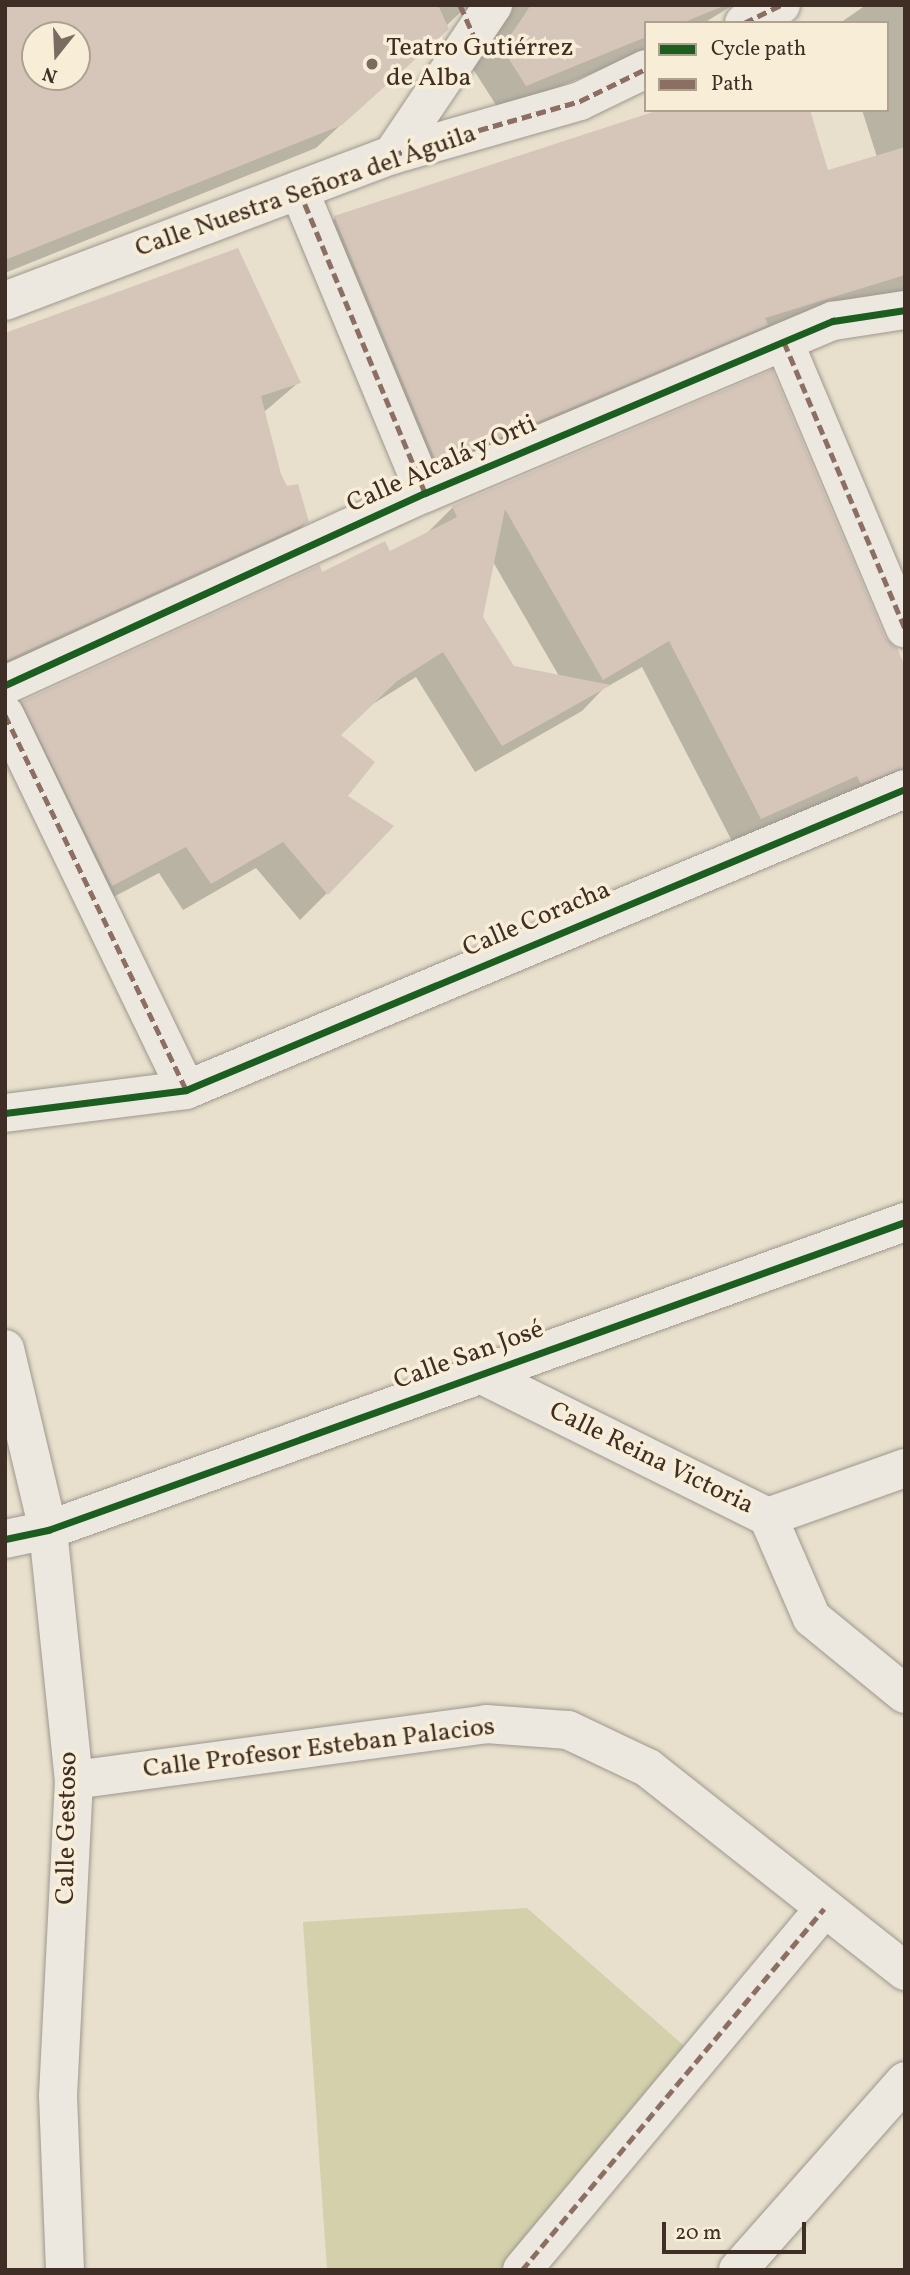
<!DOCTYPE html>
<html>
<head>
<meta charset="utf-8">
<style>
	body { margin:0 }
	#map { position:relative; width:910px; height:2275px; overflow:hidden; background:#e8e0cd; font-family:Vollkorn,serif }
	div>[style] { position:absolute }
	.green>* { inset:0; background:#d3d0ab }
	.shadow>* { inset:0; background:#0003 }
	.building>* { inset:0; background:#d6c6ba }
	.roads { filter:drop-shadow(0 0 2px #9e978c) drop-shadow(0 0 2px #9e978c) }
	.minor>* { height:38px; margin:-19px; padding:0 19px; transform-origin:19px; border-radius:19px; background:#ece8df }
	.quiet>* { height:5px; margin-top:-2.5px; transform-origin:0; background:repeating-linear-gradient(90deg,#8d6e63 0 10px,transparent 0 15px) }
	.cycleway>* { height:7px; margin:-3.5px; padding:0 3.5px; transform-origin:3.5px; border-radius:3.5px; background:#1b5e20 }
	.dots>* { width:19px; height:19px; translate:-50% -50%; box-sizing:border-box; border:4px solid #f8eed7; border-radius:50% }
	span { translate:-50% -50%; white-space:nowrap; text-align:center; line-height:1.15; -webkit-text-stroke:7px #f8eed7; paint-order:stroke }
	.poi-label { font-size:26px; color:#3f2e25 }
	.left { translate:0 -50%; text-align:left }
	.street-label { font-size:26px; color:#3f2e25 }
	.frame { position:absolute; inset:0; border:7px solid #3f2e25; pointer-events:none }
	.legend { position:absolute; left:644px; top:21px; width:245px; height:91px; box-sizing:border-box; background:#f8eed7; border:2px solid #aea190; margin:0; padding:9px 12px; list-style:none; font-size:21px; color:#3f2e25 }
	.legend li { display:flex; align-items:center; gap:14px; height:35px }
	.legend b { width:35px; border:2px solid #aea190 }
	.north { position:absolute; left:21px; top:21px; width:70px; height:70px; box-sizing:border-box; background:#f8eed7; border:2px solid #aea190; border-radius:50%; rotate:198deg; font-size:19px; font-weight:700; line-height:28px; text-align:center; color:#3f2e25 }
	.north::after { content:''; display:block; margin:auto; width:24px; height:32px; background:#7a6c60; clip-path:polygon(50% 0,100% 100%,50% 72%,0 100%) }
	.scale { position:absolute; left:662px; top:2222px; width:144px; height:32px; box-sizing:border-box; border:4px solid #3f2e25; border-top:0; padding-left:9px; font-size:21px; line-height:24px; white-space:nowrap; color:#3f2e25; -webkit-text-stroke:5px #f8eed7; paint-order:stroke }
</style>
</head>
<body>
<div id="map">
	<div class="green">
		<div style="clip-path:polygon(527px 1908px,690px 2051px,508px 2270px,327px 2270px,303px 1922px)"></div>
	</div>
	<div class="shadow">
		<div style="clip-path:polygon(evenodd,5px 5px,733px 5px,704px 23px,646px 23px,646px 51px,500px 111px,471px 66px,478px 12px,462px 11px,316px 148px,5px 273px,5px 5px,35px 35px,77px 35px,77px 77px,35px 77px,35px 35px)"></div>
		<div style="clip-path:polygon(866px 5px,905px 5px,905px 299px,407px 493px,305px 247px,335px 218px,665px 110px,827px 172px,877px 157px,862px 110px,887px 110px,887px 23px,840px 23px)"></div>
		<div style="clip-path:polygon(5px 335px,298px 383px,264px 412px,279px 475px,307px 522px,280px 548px,5px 675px)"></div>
		<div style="clip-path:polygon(evenodd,771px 373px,883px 638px,905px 669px,905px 791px,734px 845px,642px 667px,603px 689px,582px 711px,475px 772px,416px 677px,368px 707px,339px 735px,346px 796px,327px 893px,300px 920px,256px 868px,183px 910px,159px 873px,85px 912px,5px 720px,22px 703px,321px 575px,390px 554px,426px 534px,453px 507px,771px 373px,492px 560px,559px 676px,512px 667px,481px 618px,492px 560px)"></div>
	</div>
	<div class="building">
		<div style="clip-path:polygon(evenodd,5px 5px,438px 5px,449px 29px,342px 125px,5px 260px,5px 5px,35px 35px,77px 35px,77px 77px,35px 77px,35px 35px)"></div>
		<div style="clip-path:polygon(531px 5px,721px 5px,721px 7px,682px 23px,646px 23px,646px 37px,526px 86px,502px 48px)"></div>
		<div style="clip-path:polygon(659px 110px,810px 110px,828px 170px,905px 147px,905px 275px,765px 318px,768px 325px,437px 464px,334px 216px)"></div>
		<div style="clip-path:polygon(238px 248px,301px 383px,261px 396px,281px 474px,287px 486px,298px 484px,309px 522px,5px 661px,5px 333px)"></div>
		<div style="clip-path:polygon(772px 370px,885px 637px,897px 648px,905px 666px,905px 768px,861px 784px,857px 776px,761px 819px,669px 641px,603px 680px,505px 509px,483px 617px,514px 666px,611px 685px,502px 746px,443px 652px,397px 681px,341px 735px,375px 762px,348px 796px,394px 826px,328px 895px,283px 842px,211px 884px,186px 847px,112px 886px,21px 702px,320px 565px,322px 572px,385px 541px,390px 551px,457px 517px,452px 506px)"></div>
	</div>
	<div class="roads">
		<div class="minor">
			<div style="left:744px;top:23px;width:41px;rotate:-25.9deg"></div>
			<div style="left:392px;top:155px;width:181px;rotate:-56deg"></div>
			<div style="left:299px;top:190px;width:328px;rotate:67.4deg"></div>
			<div style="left:5px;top:301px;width:414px;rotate:-20.7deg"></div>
			<div style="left:392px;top:155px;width:196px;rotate:-16deg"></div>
			<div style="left:580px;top:101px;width:73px;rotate:-25.9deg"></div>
			<div style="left:784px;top:342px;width:311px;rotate:67.1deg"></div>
			<div style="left:5px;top:685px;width:462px;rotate:-24.6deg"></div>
			<div style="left:425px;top:493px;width:443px;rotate:-22.9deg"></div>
			<div style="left:833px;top:321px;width:73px;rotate:-8.7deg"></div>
			<div style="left:5px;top:715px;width:416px;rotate:64.2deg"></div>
			<div style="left:5px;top:1113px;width:182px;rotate:-7.2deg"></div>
			<div style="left:186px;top:1090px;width:779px;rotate:-22.72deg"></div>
			<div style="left:5px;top:1349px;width:186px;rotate:76.6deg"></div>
			<div style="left:48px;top:1530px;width:251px;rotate:84.1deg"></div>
			<div style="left:74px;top:1780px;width:316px;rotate:92.9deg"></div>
			<div style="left:58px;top:2096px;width:174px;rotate:87.7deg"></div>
			<div style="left:480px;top:1374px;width:322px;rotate:26.4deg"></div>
			<div style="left:768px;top:1517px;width:145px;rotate:-19.7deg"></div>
			<div style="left:768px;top:1517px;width:110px;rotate:66.5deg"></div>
			<div style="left:812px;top:1618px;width:120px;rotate:39.3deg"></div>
			<div style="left:5px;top:1539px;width:44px;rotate:-11.8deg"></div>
			<div style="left:48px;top:1530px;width:911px;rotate:-19.77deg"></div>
			<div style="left:74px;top:1780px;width:416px;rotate:-7.7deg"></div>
			<div style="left:486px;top:1724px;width:82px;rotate:4.2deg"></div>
			<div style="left:568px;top:1730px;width:89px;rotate:25.4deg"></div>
			<div style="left:648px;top:1768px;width:328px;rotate:38.3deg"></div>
			<div style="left:522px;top:2270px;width:471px;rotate:-50.1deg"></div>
			<div style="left:738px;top:2270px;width:252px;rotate:-48.5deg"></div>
		</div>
	</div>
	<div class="quiet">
		<div style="left:460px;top:5px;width:32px;rotate:66deg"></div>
		<div style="left:744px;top:23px;width:41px;rotate:-25.9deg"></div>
		<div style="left:392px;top:155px;width:196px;rotate:-16deg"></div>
		<div style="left:580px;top:101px;width:73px;rotate:-25.9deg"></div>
		<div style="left:299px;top:190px;width:328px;rotate:67.4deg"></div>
		<div style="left:784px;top:342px;width:311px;rotate:67.1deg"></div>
		<div style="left:5px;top:715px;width:416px;rotate:64.2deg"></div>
		<div style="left:522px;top:2270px;width:471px;rotate:-50.1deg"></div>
	</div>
	<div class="cycleway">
		<div style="left:5px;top:685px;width:462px;rotate:-24.6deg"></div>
		<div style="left:425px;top:493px;width:443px;rotate:-22.9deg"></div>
		<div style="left:833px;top:321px;width:73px;rotate:-8.7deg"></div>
		<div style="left:5px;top:1113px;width:182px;rotate:-7.2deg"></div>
		<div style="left:186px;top:1090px;width:779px;rotate:-22.72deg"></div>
		<div style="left:5px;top:1539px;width:44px;rotate:-11.8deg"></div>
		<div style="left:48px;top:1530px;width:911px;rotate:-19.77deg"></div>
	</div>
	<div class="dots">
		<div style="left:372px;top:64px;background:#7a6c60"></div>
	</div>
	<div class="poi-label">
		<span class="left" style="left:386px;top:64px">Teatro Gutiérrez<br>de Alba</span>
	</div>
	<div class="street-label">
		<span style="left:306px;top:192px;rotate:-19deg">Calle Nuestra Señora del Águila</span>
		<span style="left:442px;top:465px;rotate:-24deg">Calle Alcalá y Orti</span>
		<span style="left:537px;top:920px;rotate:-23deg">Calle Coracha</span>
		<span style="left:469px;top:1356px;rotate:-20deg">Calle San José</span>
		<span style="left:651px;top:1459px;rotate:26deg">Calle Reina Victoria</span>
		<span style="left:319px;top:1749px;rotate:-7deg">Calle Profesor Esteban Palacios</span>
		<span style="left:68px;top:1828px;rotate:-89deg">Calle Gestoso</span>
	</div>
	<div class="frame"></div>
	<ul class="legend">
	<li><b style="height:9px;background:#1b5e20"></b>Cycle path</li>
	<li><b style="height:9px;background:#8d6e63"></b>Path</li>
	</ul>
	<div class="north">N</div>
	<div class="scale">20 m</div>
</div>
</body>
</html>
